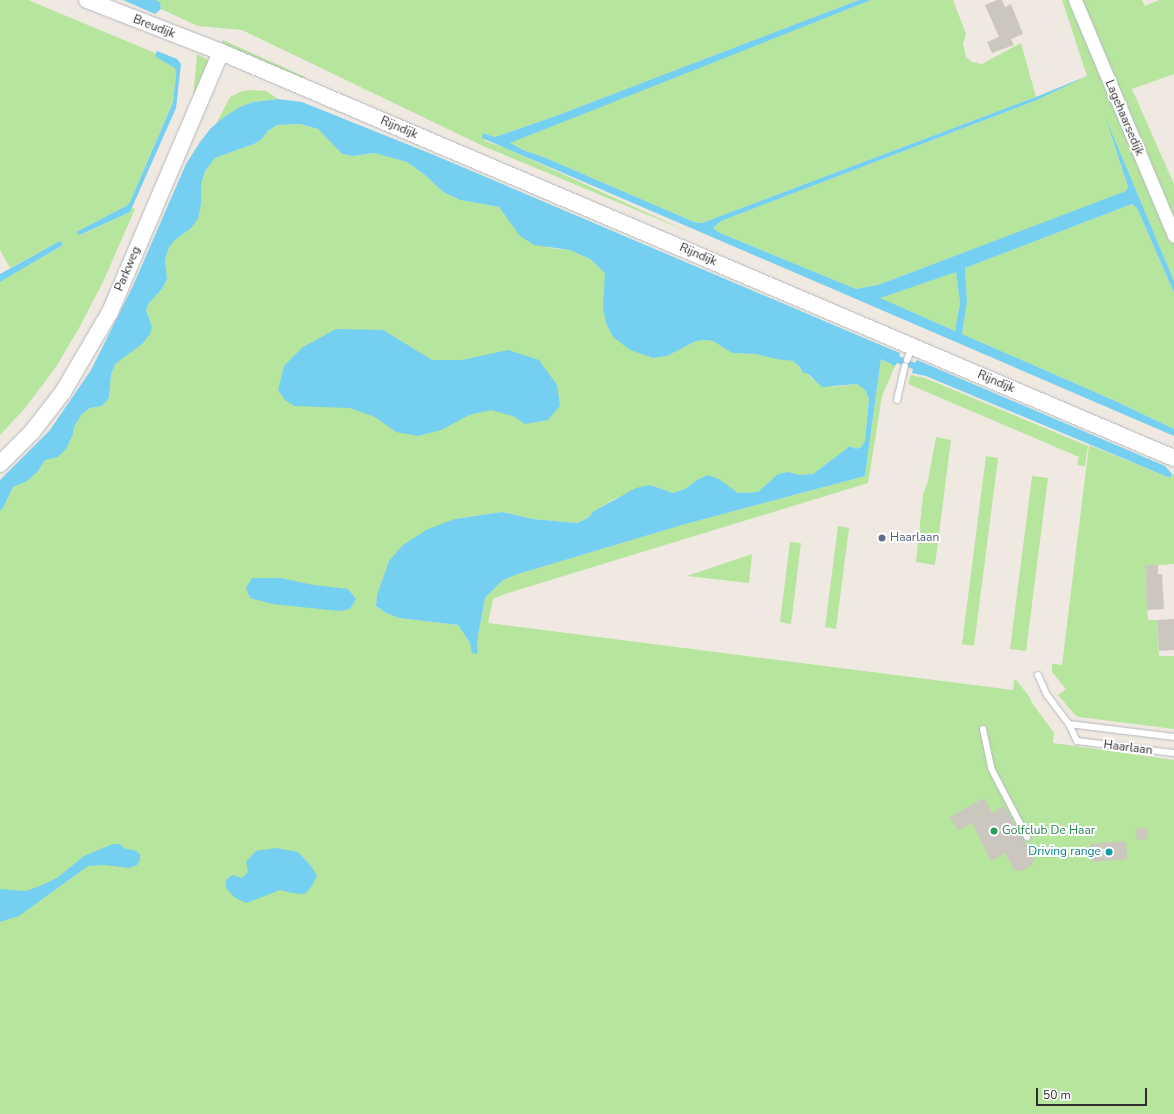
<!DOCTYPE html>
<html>
<head>
<meta charset="utf-8">
<style>
	body { margin:0 }
	#map { position:relative; width:1174px; height:1114px; overflow:hidden; background:#efe9e1; font-family:"Nunito Sans",sans-serif }
	div>[style] { position:absolute }
	.green>* { inset:0; background:#b6e59e }
	.water>* { inset:0; background:#75cff0 }
	.building>* { inset:0; background:#cbc7bf }
	.roads { filter:drop-shadow(0 0 1px #b4b7c1) drop-shadow(0 0 1px #b4b7c1) }
	.service>* { height:6px; margin:-3px; padding:0 3px; transform-origin:3px; border-radius:3px; background:#fff }
	.minor>* { height:13px; margin:-6.5px; padding:0 6.5px; transform-origin:6.5px; border-radius:6.5px; background:#fff }
	.tertiary>* { height:16px; margin:-8px; padding:0 8px; transform-origin:8px; border-radius:8px; background:#fff }
	.dots>* { width:11px; height:11px; translate:-50% -50%; box-sizing:border-box; border:2px solid #fff; border-radius:50% }
	span { translate:-50% -50%; white-space:nowrap; text-align:center; line-height:1.15; -webkit-text-stroke:4px #fff; paint-order:stroke }
	.street-label { font-size:12px; color:#2e2e2e }
	.service-label { font-size:12px; color:#4e5e75 }
	.left { translate:0 -50%; text-align:left }
	.leisure-label { font-size:12px; color:#27864d }
	.culture-label { font-size:12px; color:#0d838f }
	.right { translate:-100% -50%; text-align:right }
	.scale { position:absolute; left:1036px; top:1088px; width:111px; height:18px; box-sizing:border-box; border:2px solid #2e2e2e; border-top:0; padding-left:5px; font-size:12px; line-height:14px; white-space:nowrap; color:#2e2e2e; -webkit-text-stroke:3px #fff; paint-order:stroke }
</style>
</head>
<body>
<div id="map">
	<div class="green">
		<div style="clip-path:polygon(0 0,28px 0,155px 53px,155px 55px,175px 68px,176px 75px,173px 101px,130px 202px,126px 206px,76px 232px,81px 235px,130px 212px,132px 208px,135px 209px,103px 282px,79px 328px,56px 367px,26px 407px,0 435px,0 282px,63px 245px,60px 241px,10px 268px,0 250px)"></div>
		<div style="clip-path:polygon(156px 0,859px 0,553px 117px,495px 137px,484px 133px,485px 141px,506px 148px,689px 232px,483px 146px,242px 30px,198px 26px,161px 9px,160px 2px)"></div>
		<div style="clip-path:polygon(871px 0,953px 0,966px 34px,963px 44px,966px 57px,972px 62px,982px 64px,1021px 43px,1036px 97px,702px 223px,694px 222px,546px 158px,523px 150px,509px 143px)"></div>
		<div style="clip-path:polygon(1062px 0,1142px 0,1145px 6px,1159px 0,1174px 0,1174px 74px,1132px 89px,1174px 184px,1174px 281px,1108px 126px,1128px 187px,1127px 191px,878px 285px,856px 289px,720px 233px,713px 228px,721px 221px,1037px 100px,1087px 76px)"></div>
		<div style="clip-path:polygon(223px 40px,305px 77px,302px 82px,221px 45px)"></div>
		<div style="clip-path:polygon(197px 54px,208px 60px,204px 80px,193px 100px)"></div>
		<div style="clip-path:polygon(254px 90px,266px 91px,278px 99px,253px 102px,240px 107px,224px 117px,216px 124px,230px 97px,242px 91px)"></div>
		<div style="clip-path:polygon(300px 124px,318px 129px,342px 154px,353px 156px,374px 153px,407px 162px,425px 175px,443px 192px,460px 200px,499px 207px,507px 218px,549px 248px,570px 250px,590px 259px,605px 273px,605px 283px,653px 358px,667px 356px,696px 341px,704px 340px,713px 341px,732px 353px,756px 354px,793px 361px,800px 367px,803px 373px,806px 372px,812px 379px,833px 387px,857px 384px,865px 390px,869px 399px,865px 441px,861px 447px,856px 449px,850px 446px,813px 474px,799px 475px,789px 472px,758px 492px,738px 493px,729px 487px,697px 480px,685px 489px,673px 493px,650px 485px,614px 499px,594px 511px,588px 518px,577px 523px,533px 519px,502px 512px,455px 519px,377px 595px,376px 606px,386px 613px,399px 618px,458px 625px,470px 643px,478px 646px,478px 636px,485px 598px,503px 580px,518px 574px,682px 525px,865px 476px,881px 359px,895px 366px,882px 396px,868px 483px,505px 594px,493px 599px,488px 623px,1013px 690px,1014px 680px,1016px 680px,1029px 696px,1032px 703px,1054px 733px,1053px 743px,1174px 760px,1174px 1114px,0 1114px,0 511px,3px 508px,13px 487px,38px 471px,45px 460px,53px 457px,73px 434px,74px 427px,82px 414px,90px 408px,102px 406px,109px 398px,111px 375px,115px 364px,152px 326px,146px 310px,149px 303px,162px 289px,167px 279px,165px 260px,169px 246px,175px 240px,190px 229px,201px 204px,201px 185px,205px 171px,215px 158px,254px 144px,262px 139px,268px 131px,277px 125px)"></div>
		<div style="clip-path:polygon(1132px 204px,1137px 208px,1174px 293px,1174px 429px,1113px 400px,962px 334px,967px 302px,965px 268px)"></div>
		<div style="clip-path:polygon(956px 271px,960px 303px,955px 331px,879px 298px)"></div>
		<div style="clip-path:polygon(911px 375px,925px 378px,1088px 446px,1085px 466px,1077px 465px,1079px 457px,908px 384px)"></div>
		<div style="clip-path:polygon(936px 437px,951px 440px,935px 565px,916px 562px,923px 495px,928px 481px)"></div>
		<div style="clip-path:polygon(1089px 445px,1170px 478px,1172px 474px,1174px 474px,1174px 564px,1145px 566px,1148px 620px,1157px 620px,1159px 656px,1174px 656px,1174px 729px,1079px 717px,1075px 715px,1058px 695px,1066px 689px,1052px 672px,1052px 664px,1062px 665px)"></div>
		<div style="clip-path:polygon(986px 456px,998px 458px,974px 646px,962px 644px)"></div>
		<div style="clip-path:polygon(1032px 476px,1048px 478px,1026px 651px,1010px 649px)"></div>
		<div style="clip-path:polygon(838px 526px,849px 528px,836px 629px,825px 627px)"></div>
		<div style="clip-path:polygon(790px 542px,801px 543px,791px 624px,780px 622px)"></div>
		<div style="clip-path:polygon(752px 554px,749px 583px,687px 576px)"></div>
	</div>
	<div class="water">
		<div style="clip-path:polygon(123px 0,156px 0,160px 2px,161px 9px,155px 14px)"></div>
		<div style="clip-path:polygon(evenodd,859px 0,871px 0,510px 143px,523px 150px,546px 158px,694px 222px,702px 223px,1036px 97px,1087px 76px,1037px 100px,721px 221px,713px 228px,720px 233px,856px 289px,878px 285px,1126px 191px,1128px 187px,1106px 119px,1174px 281px,1174px 293px,1137px 208px,1132px 204px,965px 268px,967px 302px,962px 334px,1113px 400px,1174px 429px,1174px 436px,482px 138px,483px 133px,495px 137px,553px 117px,859px 0,956px 272px,960px 303px,955px 331px,880px 298px,956px 272px)"></div>
		<div style="clip-path:polygon(157px 51px,177px 59px,181px 64px,176px 108px,130px 212px,80px 235px,76px 232px,126px 206px,130px 202px,173px 102px,176px 75px,175px 68px,156px 57px,155px 55px)"></div>
		<div style="clip-path:polygon(278px 99px,302px 102px,434px 155px,890px 349px,900px 353px,899px 356px,915px 363px,917px 360px,1165px 466px,1172px 474px,1170px 478px,926px 376px,912px 373px,913px 369px,897px 363px,895px 366px,881px 359px,865px 476px,682px 525px,518px 574px,503px 580px,485px 598px,478px 636px,477px 654px,472px 653px,470px 643px,458px 625px,399px 618px,386px 613px,376px 606px,377px 595px,389px 561px,403px 545px,428px 529px,455px 519px,502px 512px,533px 519px,577px 523px,588px 518px,594px 511px,636px 488px,650px 485px,673px 493px,685px 489px,697px 480px,708px 475px,719px 479px,738px 493px,758px 492px,778px 474px,789px 472px,799px 475px,813px 474px,850px 446px,856px 449px,861px 447px,865px 441px,869px 399px,865px 390px,857px 384px,822px 387px,807px 373px,803px 373px,800px 367px,793px 361px,776px 359px,756px 354px,732px 353px,713px 341px,704px 340px,696px 341px,667px 356px,653px 358px,630px 350px,613px 337px,606px 323px,603px 308px,605px 273px,590px 259px,570px 250px,534px 245px,520px 236px,499px 207px,460px 200px,443px 192px,425px 175px,407px 162px,374px 153px,353px 156px,342px 154px,318px 129px,300px 124px,277px 125px,268px 131px,262px 139px,254px 144px,215px 158px,205px 171px,201px 185px,201px 204px,198px 219px,190px 229px,175px 240px,169px 247px,165px 260px,167px 279px,162px 289px,149px 303px,146px 310px,152px 326px,150px 334px,142px 344px,115px 364px,111px 375px,109px 398px,102px 406px,90px 408px,82px 414px,74px 427px,73px 434px,66px 449px,58px 457px,45px 460px,38px 471px,27px 481px,13px 487px,3px 508px,0 511px,0 480px,50px 430px,91px 370px,133px 286px,186px 164px,200px 142px,211px 128px,224px 117px,240px 107px,253px 102px)"></div>
		<div style="clip-path:polygon(60px 241px,63px 245px,0 282px,0 274px)"></div>
		<div style="clip-path:polygon(336px 329px,383px 330px,432px 360px,462px 360px,508px 350px,539px 360px,557px 385px,560px 406px,548px 420px,525px 424px,513px 416px,491px 410px,469px 415px,441px 430px,418px 436px,396px 432px,375px 417px,350px 408px,294px 406px,285px 400px,278px 390px,284px 366px,303px 347px)"></div>
		<div style="clip-path:polygon(252px 578px,281px 578px,313px 585px,348px 589px,356px 599px,350px 609px,339px 611px,272px 604px,250px 598px,246px 588px)"></div>
		<div style="clip-path:polygon(113px 844px,119px 844px,126px 849px,134px 850px,140px 854px,140px 860px,137px 865px,129px 868px,105px 865px,88px 866px,19px 916px,0 922px,0 889px,26px 891px,40px 886px,57px 878px,84px 856px)"></div>
		<div style="clip-path:polygon(276px 848px,298px 852px,311px 866px,317px 876px,312px 886px,305px 894px,292px 893px,280px 890px,246px 903px,234px 897px,226px 888px,226px 880px,232px 875px,242px 878px,248px 872px,246px 862px,256px 851px)"></div>
	</div>
	<div class="building">
		<div style="clip-path:polygon(997px 0,1002px 0,1005px 7px,1011px 4px,1023px 34px,1011px 39px,1014px 45px,992px 53px,987px 42px,999px 37px,985px 5px)"></div>
		<div style="clip-path:polygon(1145px 565px,1158px 565px,1158px 574px,1162px 574px,1164px 609px,1147px 610px)"></div>
		<div style="clip-path:polygon(1174px 619px,1174px 650px,1159px 651px,1157px 620px)"></div>
		<div style="clip-path:polygon(984px 798px,992px 813px,1004px 806px,1034px 858px,1032px 865px,1021px 871px,1014px 870px,1005px 853px,991px 861px,972px 823px,958px 831px,950px 817px)"></div>
		<div style="clip-path:polygon(1147px 828px,1148px 839px,1137px 840px,1135px 829px)"></div>
		<div style="clip-path:polygon(1126px 841px,1127px 859px,1092px 862px,1090px 844px)"></div>
	</div>
	<div class="roads">
		<div class="service">
			<div style="left:907px;top:360px;width:13px;rotate:-67deg"></div>
			<div style="left:897px;top:400px;width:35px;rotate:-77deg"></div>
			<div style="left:1038px;top:675px;width:22px;rotate:66deg"></div>
			<div style="left:1047px;top:695px;width:36px;rotate:53deg"></div>
			<div style="left:1069px;top:724px;width:19px;rotate:65deg"></div>
			<div style="left:1077px;top:741px;width:98px;rotate:7.1deg"></div>
			<div style="left:1069px;top:724px;width:106px;rotate:7.1deg"></div>
			<div style="left:983px;top:729px;width:40px;rotate:78deg"></div>
			<div style="left:991px;top:768px;width:78px;rotate:62.4deg"></div>
		</div>
		<div class="minor">
			<div style="left:1075px;top:0;width:256px;rotate:67.2deg"></div>
		</div>
		<div class="tertiary">
			<div style="left:87px;top:0;width:144px;rotate:21.2deg"></div>
			<div style="left:221px;top:52px;width:1036px;rotate:23.08deg"></div>
			<div style="left:0;top:464px;width:45px;rotate:-45deg"></div>
			<div style="left:32px;top:432px;width:51px;rotate:-52.2deg"></div>
			<div style="left:63px;top:392px;width:93px;rotate:-59.6deg"></div>
			<div style="left:110px;top:312px;width:283px;rotate:-66.9deg"></div>
		</div>
	</div>
	<div class="dots">
		<div style="left:882px;top:538px;background:#5c6f8a"></div>
		<div style="left:994px;top:831px;background:#2e9e5b"></div>
		<div style="left:1109px;top:852px;background:#0f9aa8"></div>
	</div>
	<div class="street-label">
		<span style="left:154px;top:27px;rotate:21deg">Breudijk</span>
		<span style="left:1124px;top:118px;rotate:67deg">Lagehaarsedijk</span>
		<span style="left:399px;top:128px;rotate:23deg">Rijndijk</span>
		<span style="left:698px;top:255px;rotate:23deg">Rijndijk</span>
		<span style="left:128px;top:269px;rotate:-67deg">Parkweg</span>
		<span style="left:996px;top:382px;rotate:23deg">Rijndijk</span>
		<span style="left:1128px;top:748px;rotate:7deg">Haarlaan</span>
	</div>
	<div class="service-label">
		<span class="left" style="left:890px;top:538px">Haarlaan</span>
	</div>
	<div class="leisure-label">
		<span class="left" style="left:1002px;top:831px">Golfclub De Haar</span>
	</div>
	<div class="culture-label">
		<span class="right" style="left:1101px;top:852px">Driving range</span>
	</div>
	<div class="scale">50 m</div>
</div>
</body>
</html>
